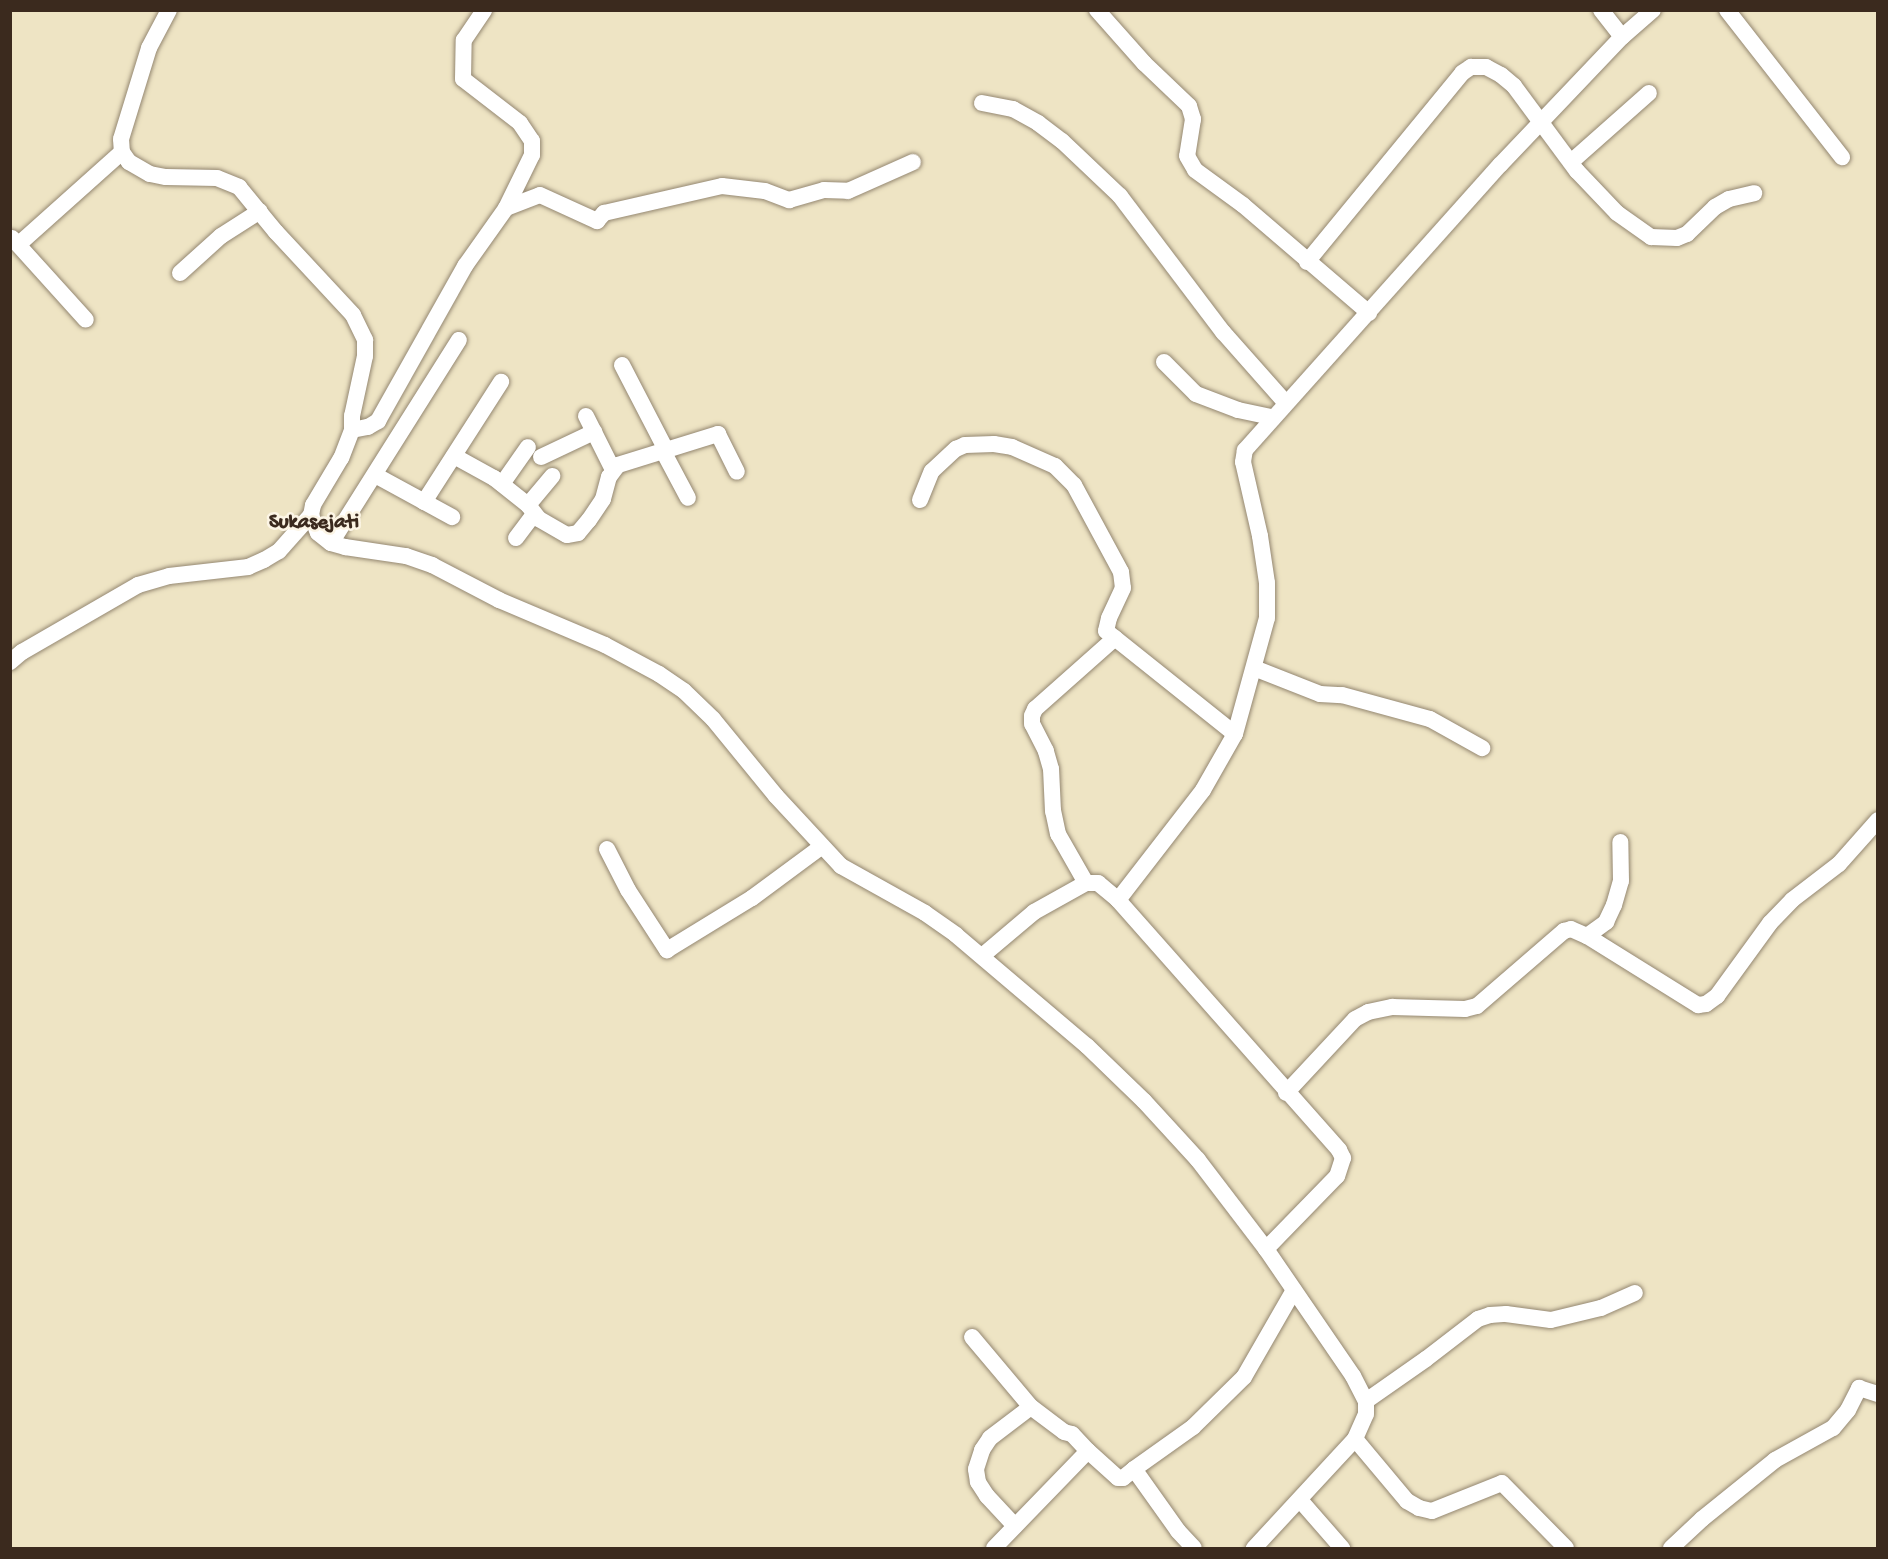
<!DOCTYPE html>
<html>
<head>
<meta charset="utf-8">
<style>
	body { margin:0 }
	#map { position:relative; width:1888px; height:1559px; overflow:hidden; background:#eee4c4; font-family:"Gochi Hand",sans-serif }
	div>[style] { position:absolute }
	.roads { filter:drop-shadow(0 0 2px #948771) drop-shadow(0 0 2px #948771) }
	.minor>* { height:16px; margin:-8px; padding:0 8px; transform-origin:8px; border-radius:8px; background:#fff }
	span { translate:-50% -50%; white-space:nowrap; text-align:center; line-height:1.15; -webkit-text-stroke:5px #fcf5e5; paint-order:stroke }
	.quarter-label { font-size:21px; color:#3b2a1e; font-weight:700 }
	.frame { position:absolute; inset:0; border:12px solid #3b2a1e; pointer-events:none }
</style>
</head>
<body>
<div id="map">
	<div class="roads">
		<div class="minor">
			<div style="left:169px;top:10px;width:43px;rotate:117.8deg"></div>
			<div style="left:149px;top:48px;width:95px;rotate:107.1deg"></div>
			<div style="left:121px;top:139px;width:13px;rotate:86deg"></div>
			<div style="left:122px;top:152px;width:12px;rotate:55deg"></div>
			<div style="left:129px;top:162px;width:24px;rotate:30deg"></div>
			<div style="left:150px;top:174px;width:16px;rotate:11deg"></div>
			<div style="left:166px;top:177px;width:51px;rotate:1.1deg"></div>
			<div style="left:217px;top:178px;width:24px;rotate:22deg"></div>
			<div style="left:239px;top:187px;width:58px;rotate:50.6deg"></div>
			<div style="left:276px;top:232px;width:113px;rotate:47.1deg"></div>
			<div style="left:353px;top:315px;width:28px;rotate:64deg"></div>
			<div style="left:365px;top:340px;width:16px;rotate:90deg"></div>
			<div style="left:365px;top:356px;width:61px;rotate:102.2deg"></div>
			<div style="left:352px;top:416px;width:14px;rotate:90deg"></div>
			<div style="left:352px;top:430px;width:30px;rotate:111deg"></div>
			<div style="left:341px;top:458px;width:55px;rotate:120.8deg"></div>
			<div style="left:313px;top:505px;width:10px;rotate:101deg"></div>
			<div style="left:311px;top:515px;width:19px;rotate:69deg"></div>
			<div style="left:318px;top:533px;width:16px;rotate:38deg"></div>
			<div style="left:331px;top:543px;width:15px;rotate:16deg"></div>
			<div style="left:345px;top:547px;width:62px;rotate:8.4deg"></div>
			<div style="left:406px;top:556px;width:28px;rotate:19deg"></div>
			<div style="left:432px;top:565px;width:76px;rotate:27.6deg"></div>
			<div style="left:499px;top:600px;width:115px;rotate:23deg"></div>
			<div style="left:605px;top:645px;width:61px;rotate:28.2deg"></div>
			<div style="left:659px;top:674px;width:30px;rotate:34deg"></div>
			<div style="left:684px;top:691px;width:40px;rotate:44deg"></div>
			<div style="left:713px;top:719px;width:99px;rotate:50.7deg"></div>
			<div style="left:776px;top:796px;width:96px;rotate:47.1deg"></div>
			<div style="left:841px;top:866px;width:96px;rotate:29.2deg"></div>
			<div style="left:925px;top:913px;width:38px;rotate:35deg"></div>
			<div style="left:956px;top:935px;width:172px;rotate:40.3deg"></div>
			<div style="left:1087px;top:1046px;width:79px;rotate:44deg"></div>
			<div style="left:1144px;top:1101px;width:80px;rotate:47.5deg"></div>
			<div style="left:1198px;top:1160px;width:112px;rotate:52.6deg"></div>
			<div style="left:1266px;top:1249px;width:154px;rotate:55.6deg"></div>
			<div style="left:1353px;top:1376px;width:28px;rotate:63deg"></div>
			<div style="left:1366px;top:1401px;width:13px;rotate:90deg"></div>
			<div style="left:1366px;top:1414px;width:27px;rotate:114deg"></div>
			<div style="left:1355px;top:1439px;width:149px;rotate:132.8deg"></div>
			<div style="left:1097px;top:10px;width:71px;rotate:48.4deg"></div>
			<div style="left:1144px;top:63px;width:62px;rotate:43.7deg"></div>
			<div style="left:1189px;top:106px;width:14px;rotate:73deg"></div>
			<div style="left:1193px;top:119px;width:37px;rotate:99deg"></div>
			<div style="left:1187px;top:156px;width:16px;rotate:60deg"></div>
			<div style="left:1195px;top:170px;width:59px;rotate:36.1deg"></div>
			<div style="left:1243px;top:205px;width:166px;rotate:40.6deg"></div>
			<div style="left:1601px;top:10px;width:34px;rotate:52deg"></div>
			<div style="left:1727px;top:10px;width:187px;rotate:52deg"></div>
			<div style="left:982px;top:103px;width:32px;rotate:11deg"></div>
			<div style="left:1013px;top:109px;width:29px;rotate:29deg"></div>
			<div style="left:1038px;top:123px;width:30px;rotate:37deg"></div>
			<div style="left:1062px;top:141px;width:80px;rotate:43.5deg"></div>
			<div style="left:1120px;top:196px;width:171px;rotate:52.9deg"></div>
			<div style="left:1223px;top:332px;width:94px;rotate:48.5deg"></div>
			<div style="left:1571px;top:162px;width:104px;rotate:-41.5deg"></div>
			<div style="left:506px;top:208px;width:36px;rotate:-21deg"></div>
			<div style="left:540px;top:195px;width:63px;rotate:24.5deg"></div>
			<div style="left:597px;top:221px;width:11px;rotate:-49deg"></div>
			<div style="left:604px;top:213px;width:121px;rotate:-12.9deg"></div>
			<div style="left:722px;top:186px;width:43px;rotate:6.6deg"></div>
			<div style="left:765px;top:191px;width:26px;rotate:21deg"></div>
			<div style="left:789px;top:200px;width:36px;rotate:-16deg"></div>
			<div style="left:824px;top:190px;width:24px;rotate:2deg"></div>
			<div style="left:848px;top:191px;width:71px;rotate:-24deg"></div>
			<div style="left:12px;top:238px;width:110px;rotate:47.9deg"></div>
			<div style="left:19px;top:244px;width:138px;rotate:-41.8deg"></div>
			<div style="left:1307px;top:262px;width:244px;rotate:-50.6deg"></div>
			<div style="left:1462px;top:73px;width:11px;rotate:-34deg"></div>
			<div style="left:1471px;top:67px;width:15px"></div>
			<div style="left:1486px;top:67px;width:17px;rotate:28deg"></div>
			<div style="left:1501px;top:75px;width:17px;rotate:40deg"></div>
			<div style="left:1514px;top:86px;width:106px;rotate:53.5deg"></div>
			<div style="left:1577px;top:171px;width:58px;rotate:46.4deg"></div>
			<div style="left:1617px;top:213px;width:42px;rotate:35.2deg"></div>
			<div style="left:1651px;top:237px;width:26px;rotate:2deg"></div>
			<div style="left:1677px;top:238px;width:11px;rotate:-22deg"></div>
			<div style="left:1687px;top:234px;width:39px;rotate:-44deg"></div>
			<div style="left:1715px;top:207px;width:16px;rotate:-30deg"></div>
			<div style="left:1729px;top:199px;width:26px;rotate:-13deg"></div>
			<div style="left:180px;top:273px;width:55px;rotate:-42.1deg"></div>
			<div style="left:221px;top:236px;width:46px;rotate:-32.7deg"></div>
			<div style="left:1164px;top:362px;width:45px;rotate:45deg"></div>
			<div style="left:1196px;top:394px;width:45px;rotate:20.9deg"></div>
			<div style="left:1238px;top:410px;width:35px;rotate:12deg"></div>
			<div style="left:622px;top:365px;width:96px;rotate:62.6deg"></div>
			<div style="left:586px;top:416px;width:60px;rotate:63.4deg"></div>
			<div style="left:352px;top:430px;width:16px;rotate:-11deg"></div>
			<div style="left:368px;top:427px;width:12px;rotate:-31deg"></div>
			<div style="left:378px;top:421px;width:178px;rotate:-60.7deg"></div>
			<div style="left:465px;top:266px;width:71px;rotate:-54.7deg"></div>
			<div style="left:506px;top:208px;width:59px;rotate:-63.9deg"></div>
			<div style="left:532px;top:155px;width:14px;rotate:-90deg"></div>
			<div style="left:532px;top:141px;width:22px;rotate:-124deg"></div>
			<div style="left:520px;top:123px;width:72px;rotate:-142.3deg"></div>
			<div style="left:463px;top:79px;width:39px;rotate:-89deg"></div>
			<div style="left:464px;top:40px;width:36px;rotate:-56deg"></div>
			<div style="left:663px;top:451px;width:53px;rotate:62deg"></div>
			<div style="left:454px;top:456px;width:46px;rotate:28.8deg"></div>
			<div style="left:494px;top:478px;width:43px;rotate:38.5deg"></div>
			<div style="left:528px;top:505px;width:18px;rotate:52deg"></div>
			<div style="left:539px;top:519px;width:32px;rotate:30deg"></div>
			<div style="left:567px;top:535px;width:11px;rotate:-10deg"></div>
			<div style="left:578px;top:533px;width:17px;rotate:-50deg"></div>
			<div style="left:589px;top:520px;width:25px;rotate:-56deg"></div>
			<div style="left:603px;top:499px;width:23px;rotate:-75deg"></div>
			<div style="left:609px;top:477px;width:15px;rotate:-53deg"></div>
			<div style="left:618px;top:465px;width:105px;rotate:-17.2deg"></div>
			<div style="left:718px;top:434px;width:42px;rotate:63.4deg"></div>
			<div style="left:541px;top:457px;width:59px;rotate:-25.3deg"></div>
			<div style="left:375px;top:475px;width:88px;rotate:28.6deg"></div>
			<div style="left:502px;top:484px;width:45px;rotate:-54.9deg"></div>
			<div style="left:920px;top:500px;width:31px;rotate:-68deg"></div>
			<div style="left:932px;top:471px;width:33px;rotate:-43deg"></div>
			<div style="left:956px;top:449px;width:10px;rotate:-24deg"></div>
			<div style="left:965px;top:445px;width:29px;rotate:-2deg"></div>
			<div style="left:994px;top:444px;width:18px;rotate:9deg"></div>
			<div style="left:1012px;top:447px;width:47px;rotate:23.8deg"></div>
			<div style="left:1055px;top:466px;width:27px;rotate:45deg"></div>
			<div style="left:1074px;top:485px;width:99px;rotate:61.6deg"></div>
			<div style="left:1121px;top:572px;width:16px;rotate:83deg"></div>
			<div style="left:1123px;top:588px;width:33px;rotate:115deg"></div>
			<div style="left:1109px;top:618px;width:13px;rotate:103deg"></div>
			<div style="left:1106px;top:631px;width:165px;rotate:38.6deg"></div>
			<div style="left:424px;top:502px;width:143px;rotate:-57.3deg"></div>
			<div style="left:528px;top:505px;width:38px;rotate:-50deg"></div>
			<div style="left:516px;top:538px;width:30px;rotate:-53deg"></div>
			<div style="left:331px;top:543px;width:240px;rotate:-57.8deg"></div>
			<div style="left:10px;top:662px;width:16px;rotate:-40deg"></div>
			<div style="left:22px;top:652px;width:134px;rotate:-30deg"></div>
			<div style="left:138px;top:585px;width:32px;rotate:-16deg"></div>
			<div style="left:169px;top:576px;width:80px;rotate:-6.5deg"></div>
			<div style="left:248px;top:567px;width:17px;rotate:-24deg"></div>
			<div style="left:264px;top:560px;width:17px;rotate:-31deg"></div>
			<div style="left:279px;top:551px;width:48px;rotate:-48.4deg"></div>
			<div style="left:1254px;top:668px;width:71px;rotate:21.5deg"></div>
			<div style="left:1320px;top:694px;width:22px;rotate:3deg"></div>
			<div style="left:1342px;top:695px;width:91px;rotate:15.3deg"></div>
			<div style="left:1430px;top:719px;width:60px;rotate:29.1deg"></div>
			<div style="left:607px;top:849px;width:46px;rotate:62.9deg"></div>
			<div style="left:628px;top:890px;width:72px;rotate:57deg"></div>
			<div style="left:667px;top:950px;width:100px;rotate:-31.5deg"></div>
			<div style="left:752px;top:898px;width:86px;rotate:-36.5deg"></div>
			<div style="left:1086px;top:883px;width:56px;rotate:-119.7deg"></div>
			<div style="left:1058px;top:834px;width:24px;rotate:-102deg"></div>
			<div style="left:1053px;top:811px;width:42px;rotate:-92.7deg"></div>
			<div style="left:1051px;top:769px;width:19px;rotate:-106deg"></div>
			<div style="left:1046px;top:751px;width:30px;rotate:-117deg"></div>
			<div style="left:1032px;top:724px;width:8px;rotate:-90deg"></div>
			<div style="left:1032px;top:716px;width:8px;rotate:-67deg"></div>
			<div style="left:1035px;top:709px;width:107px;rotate:-41.6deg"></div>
			<div style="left:1118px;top:900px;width:334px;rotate:48.5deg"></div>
			<div style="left:1339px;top:1150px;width:9px;rotate:63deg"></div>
			<div style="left:1343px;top:1158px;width:19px;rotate:108deg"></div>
			<div style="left:1337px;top:1176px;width:102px;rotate:134.2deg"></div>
			<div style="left:1587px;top:936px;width:24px;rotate:-36deg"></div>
			<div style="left:1606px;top:922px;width:19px;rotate:-65deg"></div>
			<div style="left:1614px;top:905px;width:25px;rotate:-74deg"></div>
			<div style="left:1621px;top:881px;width:39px;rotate:-91deg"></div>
			<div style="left:982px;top:956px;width:68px;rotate:-40.2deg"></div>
			<div style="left:1034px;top:912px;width:60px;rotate:-29.1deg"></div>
			<div style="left:1086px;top:883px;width:12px"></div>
			<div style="left:1098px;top:883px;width:26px;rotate:40deg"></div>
			<div style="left:1118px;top:900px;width:139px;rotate:-52.3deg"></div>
			<div style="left:1203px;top:790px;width:64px;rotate:-60.3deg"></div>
			<div style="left:1235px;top:734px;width:120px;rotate:-74.6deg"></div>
			<div style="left:1267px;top:618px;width:35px;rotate:-90deg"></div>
			<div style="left:1267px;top:583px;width:48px;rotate:-98.5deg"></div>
			<div style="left:1260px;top:536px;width:76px;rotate:-102.9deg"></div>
			<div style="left:1243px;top:462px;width:12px;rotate:-81deg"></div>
			<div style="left:1245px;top:450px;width:382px;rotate:-48.2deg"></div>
			<div style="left:1500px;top:165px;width:177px;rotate:-46.4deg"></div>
			<div style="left:1622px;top:37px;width:41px;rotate:-41.1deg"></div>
			<div style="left:1286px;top:1093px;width:101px;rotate:-47deg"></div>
			<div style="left:1355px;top:1019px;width:15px;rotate:-28deg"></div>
			<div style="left:1368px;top:1012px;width:25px;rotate:-12deg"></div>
			<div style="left:1392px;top:1007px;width:73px;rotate:1.6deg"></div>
			<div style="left:1465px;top:1009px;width:12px;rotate:-14deg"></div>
			<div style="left:1477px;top:1006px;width:115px;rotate:-40.8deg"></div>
			<div style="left:1564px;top:931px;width:7px;rotate:-16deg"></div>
			<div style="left:1571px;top:929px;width:17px;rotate:24deg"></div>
			<div style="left:1587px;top:936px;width:131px;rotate:31.9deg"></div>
			<div style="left:1698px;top:1005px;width:8px;rotate:-7deg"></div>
			<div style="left:1706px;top:1004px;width:14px;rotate:-36deg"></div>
			<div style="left:1717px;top:996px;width:90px;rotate:-54deg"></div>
			<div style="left:1770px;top:923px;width:32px;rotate:-46deg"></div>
			<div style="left:1792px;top:900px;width:59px;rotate:-37.5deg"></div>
			<div style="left:1839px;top:864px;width:59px;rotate:-48.4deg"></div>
			<div style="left:972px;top:1337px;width:92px;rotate:49.9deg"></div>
			<div style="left:1031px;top:1407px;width:41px;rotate:37.1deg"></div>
			<div style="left:1064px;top:1432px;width:8px;rotate:14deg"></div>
			<div style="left:1072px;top:1434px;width:23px;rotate:47deg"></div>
			<div style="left:1088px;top:1451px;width:40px;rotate:42deg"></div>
			<div style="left:1118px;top:1478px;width:5px"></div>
			<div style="left:1123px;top:1478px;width:14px;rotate:-39deg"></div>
			<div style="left:1134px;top:1469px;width:76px;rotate:54.6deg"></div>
			<div style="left:1178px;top:1531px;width:23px;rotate:47deg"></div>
			<div style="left:1366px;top:1401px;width:73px;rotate:-35deg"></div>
			<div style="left:1426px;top:1359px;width:66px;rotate:-37.6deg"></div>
			<div style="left:1478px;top:1319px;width:13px;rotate:-18deg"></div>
			<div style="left:1490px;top:1315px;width:16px;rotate:-4deg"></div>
			<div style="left:1506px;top:1314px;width:45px;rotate:7.6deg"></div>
			<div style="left:1551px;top:1320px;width:51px;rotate:-13.5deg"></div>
			<div style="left:1601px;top:1308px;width:37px;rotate:-24deg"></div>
			<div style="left:1355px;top:1439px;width:81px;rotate:50deg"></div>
			<div style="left:1407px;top:1501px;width:14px;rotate:30deg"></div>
			<div style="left:1419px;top:1508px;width:13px;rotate:13deg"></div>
			<div style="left:1432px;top:1511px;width:75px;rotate:-21.8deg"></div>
			<div style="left:1502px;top:1483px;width:91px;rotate:45.4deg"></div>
			<div style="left:1134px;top:1469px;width:72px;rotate:-35.4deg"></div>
			<div style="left:1193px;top:1427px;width:71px;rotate:-44.4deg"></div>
			<div style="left:1244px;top:1377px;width:100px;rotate:-60.1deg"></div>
			<div style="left:1300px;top:1500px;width:64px;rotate:48.8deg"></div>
			<div style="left:1015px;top:1526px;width:41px;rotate:-133deg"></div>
			<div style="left:987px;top:1496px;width:17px;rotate:-123deg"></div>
			<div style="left:978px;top:1482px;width:13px;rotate:-99deg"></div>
			<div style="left:976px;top:1469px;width:20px;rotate:-72deg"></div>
			<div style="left:982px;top:1450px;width:14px;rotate:-56deg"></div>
			<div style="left:990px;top:1438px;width:51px;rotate:-37.1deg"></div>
			<div style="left:994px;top:1548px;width:135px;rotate:-45.9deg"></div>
			<div style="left:1671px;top:1548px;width:42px;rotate:-43.1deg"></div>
			<div style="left:1702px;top:1519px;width:94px;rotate:-38.9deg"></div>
			<div style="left:1775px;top:1460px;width:66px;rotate:-28.9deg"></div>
			<div style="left:1833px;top:1428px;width:23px;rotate:-50deg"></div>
			<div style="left:1848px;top:1410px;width:25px;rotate:-63deg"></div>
			<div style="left:1859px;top:1388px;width:20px;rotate:18deg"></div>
		</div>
	</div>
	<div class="quarter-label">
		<span style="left:314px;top:524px">Sukasejati</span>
	</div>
	<div class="frame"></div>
</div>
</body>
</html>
